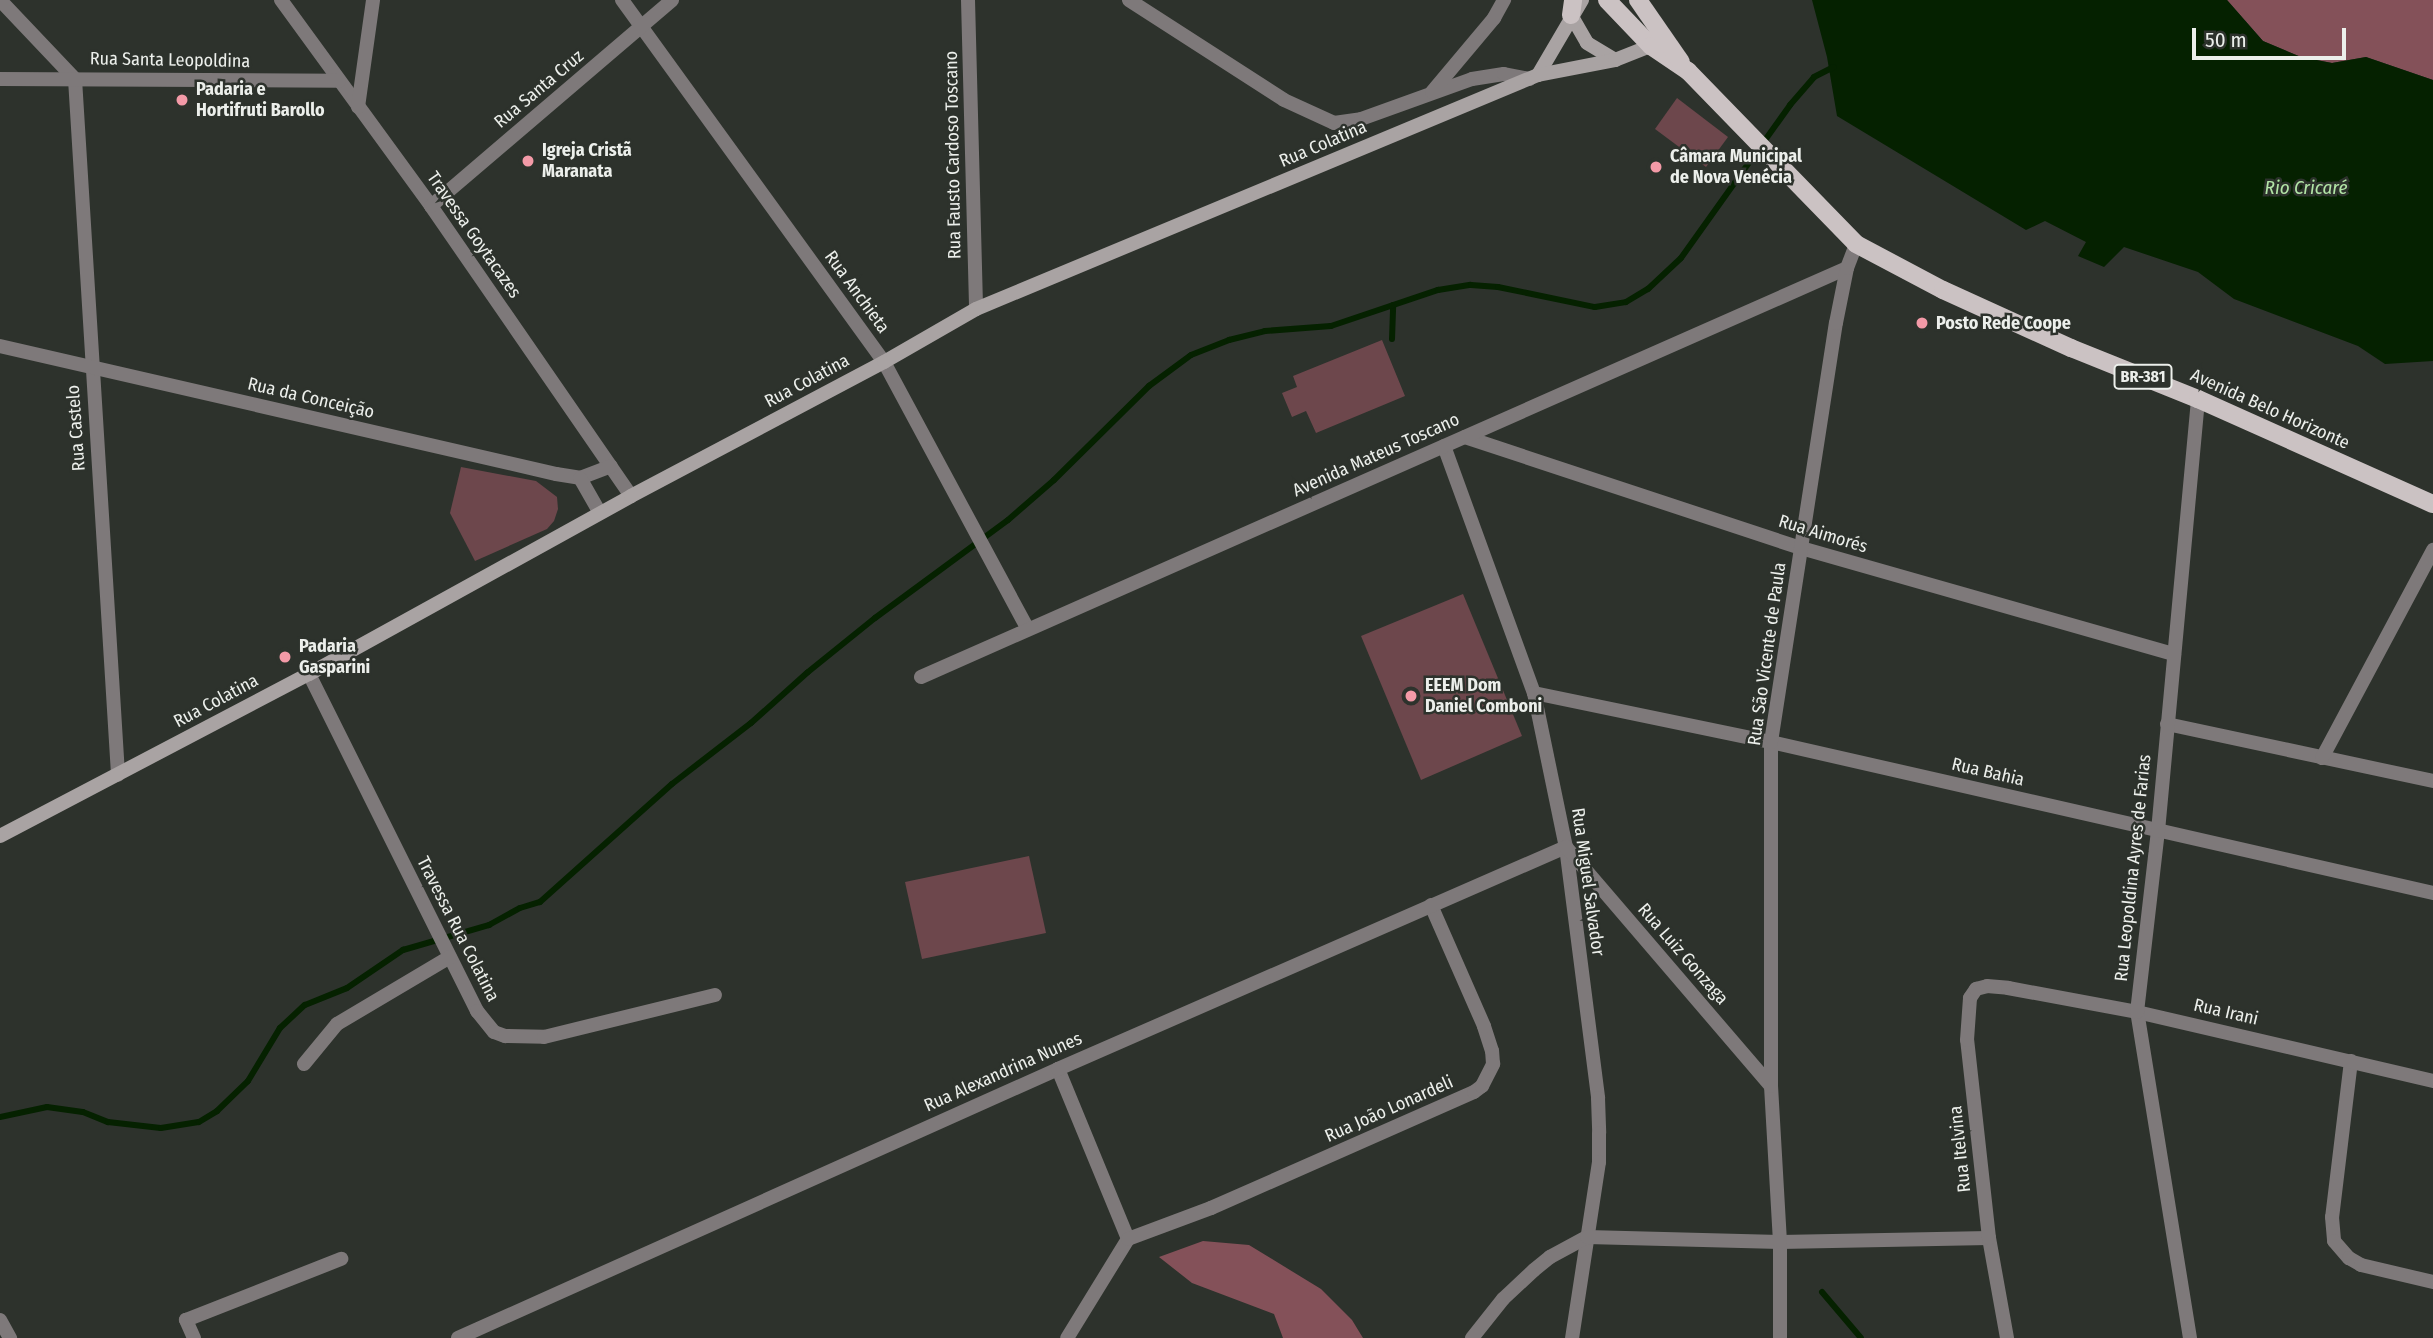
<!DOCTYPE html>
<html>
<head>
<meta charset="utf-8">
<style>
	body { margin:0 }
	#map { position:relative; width:2433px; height:1338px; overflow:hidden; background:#2d322c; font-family:"Fira Sans Condensed",sans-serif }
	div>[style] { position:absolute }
	.green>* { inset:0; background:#6d474c }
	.forest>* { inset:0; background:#845159 }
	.water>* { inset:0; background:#052100 }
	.stream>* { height:6px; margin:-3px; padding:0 3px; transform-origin:3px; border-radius:3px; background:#052100 }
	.street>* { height:14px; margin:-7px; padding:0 7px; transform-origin:7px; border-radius:7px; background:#7e797a }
	.secondary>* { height:14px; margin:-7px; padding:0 7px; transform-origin:7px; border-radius:7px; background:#a9a3a3 }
	.primary>* { height:18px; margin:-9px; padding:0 9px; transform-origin:9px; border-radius:9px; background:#cbc2c3 }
	.dots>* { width:19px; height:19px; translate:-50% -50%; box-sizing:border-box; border:4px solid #2d322c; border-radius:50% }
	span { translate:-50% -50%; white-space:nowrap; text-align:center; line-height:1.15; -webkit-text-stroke:5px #2d322c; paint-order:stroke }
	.shield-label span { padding:2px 5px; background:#2d322c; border:2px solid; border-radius:5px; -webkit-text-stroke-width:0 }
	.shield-label { font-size:16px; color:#ecefeb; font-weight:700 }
	.street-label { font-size:18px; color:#ecefeb }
	.poi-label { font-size:18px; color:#ecefeb; font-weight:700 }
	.left { translate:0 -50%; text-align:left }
	.water-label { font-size:19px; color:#b3e5a7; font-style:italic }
	.scale { position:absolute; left:2192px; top:28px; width:154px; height:32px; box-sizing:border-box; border:4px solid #ecefeb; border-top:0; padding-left:9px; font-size:21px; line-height:24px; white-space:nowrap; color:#ecefeb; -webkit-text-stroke:5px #2d322c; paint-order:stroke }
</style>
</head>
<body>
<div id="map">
	<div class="green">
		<div style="clip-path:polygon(1677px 98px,1728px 137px,1706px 167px,1655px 129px)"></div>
		<div style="clip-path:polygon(1382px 340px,1405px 396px,1316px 433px,1306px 411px,1292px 417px,1282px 393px,1297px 387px,1293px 376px)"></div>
		<div style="clip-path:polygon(461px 467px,536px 481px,557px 497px,558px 509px,554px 521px,547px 529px,475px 561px,450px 513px)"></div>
		<div style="clip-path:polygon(1463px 594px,1522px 736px,1421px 780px,1361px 636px)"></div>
		<div style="clip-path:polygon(1029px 856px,1046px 933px,922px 959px,905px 882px)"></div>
	</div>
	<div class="forest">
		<div style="clip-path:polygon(2227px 0,2433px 0,2433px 80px,2366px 57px,2332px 63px,2301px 57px,2263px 41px)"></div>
		<div style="clip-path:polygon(1203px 1241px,1249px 1245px,1321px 1289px,1352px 1320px,1363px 1338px,1283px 1338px,1274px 1314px,1192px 1283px,1159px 1257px)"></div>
	</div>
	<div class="water">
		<div style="clip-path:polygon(1812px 0,2227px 0,2263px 41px,2301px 57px,2332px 63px,2366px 57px,2433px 80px,2433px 361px,2385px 364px,2358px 346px,2234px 299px,2198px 272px,2124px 247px,2104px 267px,2078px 256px,2086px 242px,2045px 221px,2026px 230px,1837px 116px,1827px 57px)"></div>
	</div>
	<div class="stream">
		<div style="left:1392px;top:339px;width:34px;rotate:-88deg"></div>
		<div style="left:0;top:1117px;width:48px;rotate:-12deg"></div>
		<div style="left:47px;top:1107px;width:36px;rotate:8deg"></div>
		<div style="left:83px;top:1112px;width:27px;rotate:22deg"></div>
		<div style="left:108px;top:1122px;width:53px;rotate:6.5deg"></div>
		<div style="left:161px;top:1128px;width:38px;rotate:-9deg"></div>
		<div style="left:199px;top:1122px;width:21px;rotate:-31deg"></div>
		<div style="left:217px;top:1111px;width:43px;rotate:-44.1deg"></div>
		<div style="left:248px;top:1081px;width:62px;rotate:-58.9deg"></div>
		<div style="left:280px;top:1028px;width:34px;rotate:-43deg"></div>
		<div style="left:305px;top:1005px;width:45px;rotate:-22deg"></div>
		<div style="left:347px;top:988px;width:68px;rotate:-34.2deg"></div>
		<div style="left:403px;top:950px;width:90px;rotate:-16.2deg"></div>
		<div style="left:489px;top:925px;width:35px;rotate:-29deg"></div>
		<div style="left:520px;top:908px;width:21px;rotate:-17deg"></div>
		<div style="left:540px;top:902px;width:177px;rotate:-41.8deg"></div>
		<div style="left:672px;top:784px;width:100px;rotate:-37.7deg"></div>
		<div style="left:751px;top:723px;width:76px;rotate:-41.8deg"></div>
		<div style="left:808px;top:672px;width:86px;rotate:-38.9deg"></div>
		<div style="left:875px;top:618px;width:165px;rotate:-36.4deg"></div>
		<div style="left:1008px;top:520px;width:61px;rotate:-41deg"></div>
		<div style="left:1054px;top:480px;width:134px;rotate:-44.7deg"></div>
		<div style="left:1149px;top:386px;width:52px;rotate:-36.4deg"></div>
		<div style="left:1191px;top:355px;width:41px;rotate:-21.5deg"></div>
		<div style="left:1229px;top:340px;width:37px;rotate:-14deg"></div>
		<div style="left:1265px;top:331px;width:66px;rotate:-4.3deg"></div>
		<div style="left:1331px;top:326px;width:113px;rotate:-18.6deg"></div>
		<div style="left:1438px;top:290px;width:33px;rotate:-9deg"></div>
		<div style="left:1471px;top:285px;width:27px;rotate:4deg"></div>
		<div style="left:1498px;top:287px;width:99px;rotate:11.7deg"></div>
		<div style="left:1595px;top:307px;width:31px;rotate:-9deg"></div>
		<div style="left:1626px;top:302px;width:26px;rotate:-31deg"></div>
		<div style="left:1648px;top:289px;width:45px;rotate:-43.2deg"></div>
		<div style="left:1681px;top:258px;width:188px;rotate:-54.5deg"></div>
		<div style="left:1790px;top:105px;width:37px;rotate:-49deg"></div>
		<div style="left:1814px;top:77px;width:22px;rotate:-27deg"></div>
		<div style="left:1822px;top:1292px;width:60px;rotate:49.7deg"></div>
	</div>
	<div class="street">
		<div style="left:0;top:0;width:109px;rotate:46.5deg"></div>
		<div style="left:75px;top:79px;width:697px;rotate:86.46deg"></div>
		<div style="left:281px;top:0;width:255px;rotate:53.9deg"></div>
		<div style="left:431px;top:206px;width:352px;rotate:55.4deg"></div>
		<div style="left:622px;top:0;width:447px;rotate:54.1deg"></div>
		<div style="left:884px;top:362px;width:302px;rotate:61.7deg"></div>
		<div style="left:968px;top:0;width:309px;rotate:88.5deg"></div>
		<div style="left:1129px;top:0;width:184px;rotate:32.8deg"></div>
		<div style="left:1284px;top:100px;width:55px;rotate:24.7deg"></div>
		<div style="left:1334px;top:123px;width:27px;rotate:-8deg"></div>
		<div style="left:1361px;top:119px;width:118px;rotate:-19.8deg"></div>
		<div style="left:1472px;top:79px;width:32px;rotate:-9deg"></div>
		<div style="left:1504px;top:74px;width:26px;rotate:11deg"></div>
		<div style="left:0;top:79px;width:339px;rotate:0.3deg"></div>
		<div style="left:1432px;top:92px;width:97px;rotate:-50deg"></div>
		<div style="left:1494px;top:18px;width:21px;rotate:-61deg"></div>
		<div style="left:358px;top:107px;width:108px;rotate:-82deg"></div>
		<div style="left:431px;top:206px;width:317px;rotate:-40.5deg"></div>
		<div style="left:0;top:346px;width:571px;rotate:12.96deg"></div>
		<div style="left:556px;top:474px;width:24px;rotate:9deg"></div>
		<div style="left:580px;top:478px;width:33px;rotate:-21deg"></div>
		<div style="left:1465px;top:437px;width:354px;rotate:18.3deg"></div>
		<div style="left:1801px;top:548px;width:388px;rotate:15.9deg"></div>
		<div style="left:1444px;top:446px;width:263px;rotate:70deg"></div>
		<div style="left:1534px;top:693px;width:157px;rotate:78.3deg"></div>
		<div style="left:1566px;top:847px;width:253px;rotate:82.7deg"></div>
		<div style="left:1598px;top:1098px;width:35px;rotate:88deg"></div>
		<div style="left:1599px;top:1133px;width:29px;rotate:90deg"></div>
		<div style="left:1599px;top:1162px;width:178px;rotate:98.7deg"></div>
		<div style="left:580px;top:478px;width:40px;rotate:60.3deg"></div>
		<div style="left:309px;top:674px;width:377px;rotate:63.5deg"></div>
		<div style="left:477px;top:1011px;width:27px;rotate:51deg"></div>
		<div style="left:494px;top:1032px;width:12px;rotate:20deg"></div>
		<div style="left:505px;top:1036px;width:39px;rotate:1deg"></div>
		<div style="left:544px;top:1037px;width:176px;rotate:-13.8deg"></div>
		<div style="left:921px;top:677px;width:1012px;rotate:-23.83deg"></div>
		<div style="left:1534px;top:693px;width:242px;rotate:11.7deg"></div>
		<div style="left:1771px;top:742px;width:679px;rotate:12.85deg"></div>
		<div style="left:2167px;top:724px;width:272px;rotate:12.1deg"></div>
		<div style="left:2322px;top:758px;width:236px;rotate:-61.9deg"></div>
		<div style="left:2351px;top:1061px;width:157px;rotate:96.9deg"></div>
		<div style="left:2332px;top:1217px;width:24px;rotate:85deg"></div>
		<div style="left:2334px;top:1241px;width:23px;rotate:49deg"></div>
		<div style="left:2349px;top:1258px;width:14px;rotate:30deg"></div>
		<div style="left:2361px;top:1265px;width:74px;rotate:13.3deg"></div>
		<div style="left:304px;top:1064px;width:52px;rotate:-50.5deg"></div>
		<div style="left:337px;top:1024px;width:131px;rotate:-30.7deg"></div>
		<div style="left:1058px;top:1069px;width:184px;rotate:67.6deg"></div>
		<div style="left:1128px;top:1239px;width:116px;rotate:121.6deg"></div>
		<div style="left:1128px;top:1239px;width:89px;rotate:-20.5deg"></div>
		<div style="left:1211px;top:1208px;width:287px;rotate:-23.8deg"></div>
		<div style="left:1474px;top:1092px;width:10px;rotate:-37deg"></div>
		<div style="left:1482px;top:1086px;width:25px;rotate:-63deg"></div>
		<div style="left:1493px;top:1064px;width:13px;rotate:-94deg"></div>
		<div style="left:1492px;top:1051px;width:26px;rotate:-108deg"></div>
		<div style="left:1484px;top:1026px;width:132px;rotate:-113.7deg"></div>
		<div style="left:0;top:1320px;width:21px;rotate:61deg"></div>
		<div style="left:194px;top:1338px;width:20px;rotate:-114deg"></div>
		<div style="left:186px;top:1320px;width:167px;rotate:-21.5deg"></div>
		<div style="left:458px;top:1338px;width:658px;rotate:-24.15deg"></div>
		<div style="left:1058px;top:1069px;width:554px;rotate:-23.61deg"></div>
		<div style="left:1566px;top:847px;width:315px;rotate:49.4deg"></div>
		<div style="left:1472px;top:1338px;width:50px;rotate:-51.5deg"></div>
		<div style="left:1503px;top:1299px;width:42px;rotate:-43.1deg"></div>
		<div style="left:1534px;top:1270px;width:21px;rotate:-39deg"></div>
		<div style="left:1550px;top:1257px;width:42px;rotate:-28.4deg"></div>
		<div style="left:1587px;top:1237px;width:193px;rotate:1.5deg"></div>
		<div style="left:1780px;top:1242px;width:209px;rotate:-1.1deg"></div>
		<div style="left:1780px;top:1338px;width:96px;rotate:-90deg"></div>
		<div style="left:1780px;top:1242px;width:156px;rotate:-93.3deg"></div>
		<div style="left:1771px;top:1086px;width:344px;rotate:-90deg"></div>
		<div style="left:1771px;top:742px;width:424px;rotate:-81.2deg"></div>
		<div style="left:1836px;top:323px;width:56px;rotate:-78.7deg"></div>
		<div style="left:1847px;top:268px;width:26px;rotate:-69deg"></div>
		<div style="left:2007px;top:1338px;width:102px;rotate:-100.2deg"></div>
		<div style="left:1989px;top:1238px;width:199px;rotate:-96.3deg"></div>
		<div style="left:1967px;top:1040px;width:42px;rotate:-85.9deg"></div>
		<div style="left:1970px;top:998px;width:11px;rotate:-56deg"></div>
		<div style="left:1976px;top:989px;width:11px;rotate:-15deg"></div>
		<div style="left:1987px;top:986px;width:21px;rotate:5deg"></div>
		<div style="left:2008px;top:988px;width:131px;rotate:10.5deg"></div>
		<div style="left:2137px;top:1012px;width:304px;rotate:13.1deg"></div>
		<div style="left:2190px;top:1338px;width:330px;rotate:-99.2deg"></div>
		<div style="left:2137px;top:1012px;width:182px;rotate:-83.4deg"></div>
		<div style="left:2158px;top:831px;width:434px;rotate:-84.7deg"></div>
	</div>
	<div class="secondary">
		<div style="left:1571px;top:15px;width:32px;rotate:60deg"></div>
		<div style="left:1587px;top:43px;width:33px;rotate:31deg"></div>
		<div style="left:1538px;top:75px;width:87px;rotate:-59.6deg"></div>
		<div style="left:0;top:836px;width:349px;rotate:-27.7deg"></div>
		<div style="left:309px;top:674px;width:368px;rotate:-28.9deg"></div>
		<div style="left:631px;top:496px;width:286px;rotate:-27.9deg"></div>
		<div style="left:884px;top:362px;width:106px;rotate:-29.9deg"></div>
		<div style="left:976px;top:309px;width:609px;rotate:-22.61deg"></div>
		<div style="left:1538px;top:75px;width:78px;rotate:-11deg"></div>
		<div style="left:1615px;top:60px;width:46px;rotate:-21.6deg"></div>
	</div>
	<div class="primary">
		<div style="left:1607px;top:0;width:64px;rotate:46.3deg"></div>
		<div style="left:1651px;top:46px;width:45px;rotate:34deg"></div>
		<div style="left:1688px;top:71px;width:241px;rotate:45.8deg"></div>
		<div style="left:1856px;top:244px;width:98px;rotate:27.9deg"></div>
		<div style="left:1943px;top:290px;width:141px;rotate:24.4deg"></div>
		<div style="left:2071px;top:348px;width:137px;rotate:21.9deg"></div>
		<div style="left:2198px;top:399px;width:257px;rotate:24.1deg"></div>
		<div style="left:1638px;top:0;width:75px;rotate:55.3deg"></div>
		<div style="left:1571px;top:15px;width:15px;rotate:-82deg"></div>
	</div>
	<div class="dots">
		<div style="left:182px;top:100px;background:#f39aa7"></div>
		<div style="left:528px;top:161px;background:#f39aa7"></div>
		<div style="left:1656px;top:167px;background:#f39aa7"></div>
		<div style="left:1922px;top:323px;background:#f39aa7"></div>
		<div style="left:285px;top:657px;background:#f39aa7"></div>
		<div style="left:1411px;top:696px;background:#f39aa7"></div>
	</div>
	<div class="shield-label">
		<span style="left:2143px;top:377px">BR-381</span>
	</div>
	<div class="street-label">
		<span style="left:170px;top:60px;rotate:1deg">Rua Santa Leopoldina</span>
		<span style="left:539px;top:89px;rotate:-40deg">Rua Santa Cruz</span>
		<span style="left:1323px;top:144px;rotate:-23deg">Rua Colatina</span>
		<span style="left:953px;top:155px;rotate:-91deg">Rua Fausto Cardoso Toscano</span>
		<span style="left:474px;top:235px;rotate:55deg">Travessa Goytacazes</span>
		<span style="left:857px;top:292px;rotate:54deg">Rua Anchieta</span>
		<span style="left:807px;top:381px;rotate:-28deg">Rua Colatina</span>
		<span style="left:311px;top:398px;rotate:13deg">Rua da Conceição</span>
		<span style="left:2270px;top:409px;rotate:24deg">Avenida Belo Horizonte</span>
		<span style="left:76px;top:428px;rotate:-94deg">Rua Castelo</span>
		<span style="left:1376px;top:455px;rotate:-24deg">Avenida Mateus Toscano</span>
		<span style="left:1823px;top:534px;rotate:17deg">Rua Aimorés</span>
		<span style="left:1767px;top:654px;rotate:-82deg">Rua São Vicente de Paula</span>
		<span style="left:216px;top:701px;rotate:-28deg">Rua Colatina</span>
		<span style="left:1988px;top:772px;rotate:13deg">Rua Bahia</span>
		<span style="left:2133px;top:868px;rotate:-84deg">Rua Leopoldina Ayres de Farias</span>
		<span style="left:1588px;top:882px;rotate:82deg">Rua Miguel Salvador</span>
		<span style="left:458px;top:929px;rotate:63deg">Travessa Rua Colatina</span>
		<span style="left:1683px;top:954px;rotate:49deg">Rua Luiz Gonzaga</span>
		<span style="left:2226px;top:1012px;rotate:13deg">Rua Irani</span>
		<span style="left:1003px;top:1072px;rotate:-24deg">Rua Alexandrina Nunes</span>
		<span style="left:1389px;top:1109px;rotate:-24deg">Rua João Lonardeli</span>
		<span style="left:1960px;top:1149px;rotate:-96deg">Rua Itelvina</span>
	</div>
	<div class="poi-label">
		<span class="left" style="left:196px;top:100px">Padaria e<br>Hortifruti Barollo</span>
		<span class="left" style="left:542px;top:161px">Igreja Cristã<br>Maranata</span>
		<span class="left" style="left:1670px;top:167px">Câmara Municipal<br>de Nova Venécia</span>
		<span class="left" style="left:1936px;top:323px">Posto Rede Coope</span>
		<span class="left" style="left:299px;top:657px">Padaria<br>Gasparini</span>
		<span class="left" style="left:1425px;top:696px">EEEM Dom<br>Daniel Comboni</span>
	</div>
	<div class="water-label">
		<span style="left:2306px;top:188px">Rio Cricaré</span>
	</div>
	<div class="scale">50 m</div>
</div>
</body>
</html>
